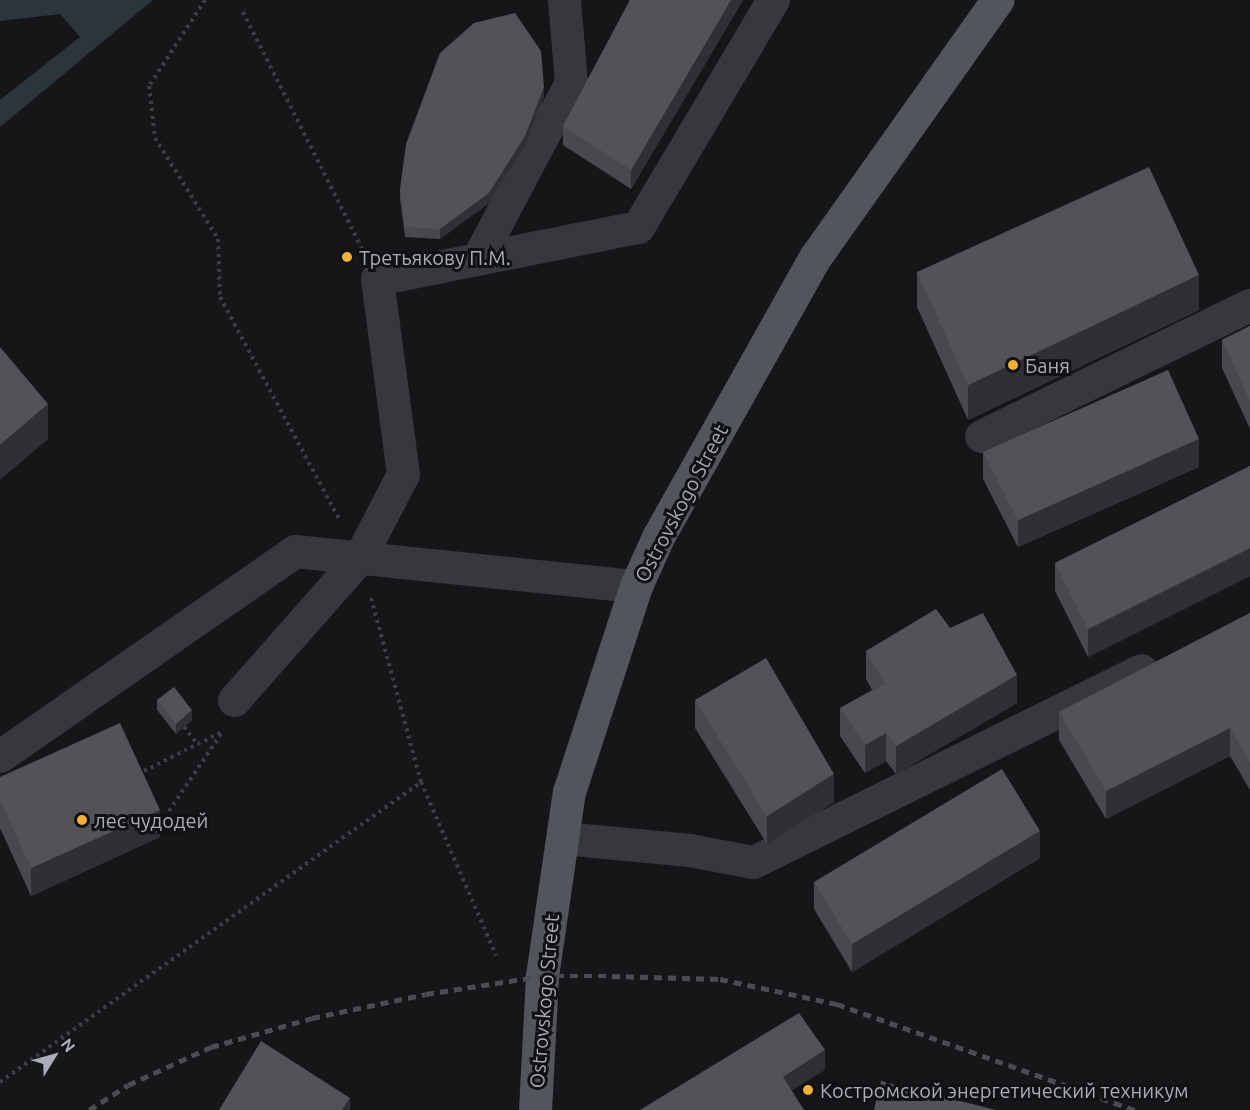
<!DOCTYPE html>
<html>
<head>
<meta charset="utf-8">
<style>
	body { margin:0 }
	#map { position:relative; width:1250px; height:1110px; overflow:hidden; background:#161618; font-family:Ubuntu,sans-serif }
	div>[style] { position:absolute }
	.water>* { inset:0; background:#2c353c }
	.pier>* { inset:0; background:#161618 }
	.path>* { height:4px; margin-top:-2px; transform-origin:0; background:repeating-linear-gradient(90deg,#3d3f44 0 3px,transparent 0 7.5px) }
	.minor>* { height:33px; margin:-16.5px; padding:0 16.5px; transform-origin:16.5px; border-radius:16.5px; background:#37383d }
	.major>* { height:33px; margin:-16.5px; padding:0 16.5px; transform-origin:16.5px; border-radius:16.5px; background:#53555c }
	.rail>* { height:4.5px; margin-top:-2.25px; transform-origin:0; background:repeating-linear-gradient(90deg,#4a4c52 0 8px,transparent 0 14px) }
	.wall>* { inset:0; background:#47494d }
	.shaded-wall>* { inset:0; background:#2f3033 }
	.building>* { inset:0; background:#525359 }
	.dots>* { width:16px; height:16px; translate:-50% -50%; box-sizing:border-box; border:3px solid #111113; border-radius:50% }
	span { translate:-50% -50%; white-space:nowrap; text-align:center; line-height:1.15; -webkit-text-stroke:6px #111113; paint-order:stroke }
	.poi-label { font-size:20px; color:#a8adb8 }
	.left { translate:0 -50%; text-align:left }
	.street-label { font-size:20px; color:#a8adb8 }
	.north { position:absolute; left:24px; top:1026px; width:60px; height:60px; -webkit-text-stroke:4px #111113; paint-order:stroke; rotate:53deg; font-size:16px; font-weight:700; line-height:24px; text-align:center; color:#a8adb8 }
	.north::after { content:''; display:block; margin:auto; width:21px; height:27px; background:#a8adb8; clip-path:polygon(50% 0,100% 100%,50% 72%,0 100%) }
</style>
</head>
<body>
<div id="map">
	<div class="water">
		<div style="clip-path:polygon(0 0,153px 0,0 127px)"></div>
	</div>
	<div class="pier">
		<div style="clip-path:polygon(60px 14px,80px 37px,0 100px,0 21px)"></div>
	</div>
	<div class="path">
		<div style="left:205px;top:0;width:103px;rotate:123.1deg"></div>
		<div style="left:149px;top:86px;width:52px;rotate:83.4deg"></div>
		<div style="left:155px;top:138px;width:119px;rotate:58deg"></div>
		<div style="left:218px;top:239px;width:58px;rotate:88deg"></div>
		<div style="left:220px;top:297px;width:252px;rotate:61.8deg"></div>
		<div style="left:243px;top:12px;width:265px;rotate:63.3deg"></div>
		<div style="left:184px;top:727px;width:23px;rotate:52deg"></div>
		<div style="left:144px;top:771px;width:87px;rotate:-26.6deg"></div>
		<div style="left:421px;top:782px;width:189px;rotate:66.6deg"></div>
		<div style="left:169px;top:811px;width:93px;rotate:-56deg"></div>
		<div style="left:0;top:1082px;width:517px;rotate:-35.47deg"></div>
		<div style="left:421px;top:782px;width:191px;rotate:-105.2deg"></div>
	</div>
	<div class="minor">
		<div style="left:478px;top:258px;width:199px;rotate:-62.1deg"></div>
		<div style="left:571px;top:82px;width:82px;rotate:-94.9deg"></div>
		<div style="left:981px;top:436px;width:299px;rotate:-26deg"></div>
		<div style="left:234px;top:700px;width:191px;rotate:-48.6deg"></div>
		<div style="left:360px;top:557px;width:93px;rotate:-62.6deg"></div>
		<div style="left:403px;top:474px;width:197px;rotate:-97.6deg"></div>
		<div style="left:377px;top:279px;width:266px;rotate:-11.3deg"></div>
		<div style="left:638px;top:227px;width:264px;rotate:-59.3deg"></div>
		<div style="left:0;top:756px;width:359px;rotate:-34.8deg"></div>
		<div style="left:295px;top:551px;width:343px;rotate:5.9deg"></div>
		<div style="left:563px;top:838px;width:127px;rotate:5.4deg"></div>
		<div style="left:689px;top:850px;width:65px;rotate:10.6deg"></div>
		<div style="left:753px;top:862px;width:433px;rotate:-26.3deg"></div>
	</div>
	<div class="major">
		<div style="left:535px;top:1110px;width:134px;rotate:-87deg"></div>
		<div style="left:542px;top:976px;width:186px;rotate:-81.7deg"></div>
		<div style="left:569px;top:792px;width:217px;rotate:-72deg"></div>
		<div style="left:636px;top:586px;width:54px;rotate:-65.8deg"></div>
		<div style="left:658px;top:537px;width:322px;rotate:-60.7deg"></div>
		<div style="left:816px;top:256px;width:314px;rotate:-54.7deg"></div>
	</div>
	<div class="rail">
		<div style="left:89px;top:1110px;width:46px;rotate:-32.7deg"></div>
		<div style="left:128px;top:1085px;width:91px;rotate:-24.6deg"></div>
		<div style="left:211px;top:1047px;width:105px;rotate:-16deg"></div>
		<div style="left:312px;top:1018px;width:116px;rotate:-11.9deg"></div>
		<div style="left:426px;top:994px;width:117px;rotate:-8.8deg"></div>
		<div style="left:542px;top:976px;width:70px"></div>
		<div style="left:612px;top:976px;width:108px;rotate:1.6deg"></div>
		<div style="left:720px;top:979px;width:120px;rotate:12.1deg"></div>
		<div style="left:837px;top:1004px;width:316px;rotate:19.6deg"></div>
	</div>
	<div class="wall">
		<div style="clip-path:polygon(630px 0,743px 0,631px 189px,563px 145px,563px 126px)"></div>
		<div style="clip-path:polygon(544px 96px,525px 146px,489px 203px,440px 239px,405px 237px,400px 199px,400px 189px)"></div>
		<div style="clip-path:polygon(917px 272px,1199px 310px,968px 420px,917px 307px)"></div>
		<div style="clip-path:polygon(1250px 326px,1250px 429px,1222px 368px,1222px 340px)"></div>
		<div style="clip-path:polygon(983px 452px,1199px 467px,1018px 547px,983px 479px)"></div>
		<div style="clip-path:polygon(1250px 466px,1250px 576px,1088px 657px,1055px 591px,1055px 563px)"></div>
		<div style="clip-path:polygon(1250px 613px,1250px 790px,1230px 756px,1106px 819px,1059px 740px,1059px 712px)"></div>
		<div style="clip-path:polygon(950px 628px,1017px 703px,896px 774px,886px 761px,865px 773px,840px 736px,840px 708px,872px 690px,866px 679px,866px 651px)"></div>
		<div style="clip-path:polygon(157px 700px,192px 720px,176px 734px,157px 710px)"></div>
		<div style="clip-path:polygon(695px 700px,834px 802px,767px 844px,695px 728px)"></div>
		<div style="clip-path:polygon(0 777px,160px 837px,31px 896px,0 828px)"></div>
		<div style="clip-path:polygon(1040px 858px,852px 972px,814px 909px,814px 882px)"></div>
	</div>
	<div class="shaded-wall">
		<div style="clip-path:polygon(731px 0,743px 0,631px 189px,631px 170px)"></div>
		<div style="clip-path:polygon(544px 87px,544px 96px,525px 146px,489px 203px,440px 239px,440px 229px)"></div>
		<div style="clip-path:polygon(1199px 275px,1199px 310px,968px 420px,968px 385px)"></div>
		<div style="clip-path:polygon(48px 404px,48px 439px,0 480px,0 445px)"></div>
		<div style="clip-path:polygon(1199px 439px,1199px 467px,1018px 547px,1018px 520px)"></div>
		<div style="clip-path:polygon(1250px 548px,1250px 576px,1088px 657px,1088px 629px)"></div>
		<div style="clip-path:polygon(1017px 675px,1017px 703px,896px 774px,896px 746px)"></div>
		<div style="clip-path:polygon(192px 710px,192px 720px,176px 734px,176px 724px)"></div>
		<div style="clip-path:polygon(1230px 728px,1230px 756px,1106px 819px,1106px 791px)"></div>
		<div style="clip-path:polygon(886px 733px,886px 761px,865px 773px,865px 745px)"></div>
		<div style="clip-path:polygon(834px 774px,834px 802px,767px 844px,767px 816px)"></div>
		<div style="clip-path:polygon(160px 810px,160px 837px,31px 896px,31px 868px)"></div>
		<div style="clip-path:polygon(1040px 831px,1040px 858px,852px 972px,852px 944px)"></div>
		<div style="clip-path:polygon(825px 1050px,825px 1070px,783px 1096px,783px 1077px)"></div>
		<div style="clip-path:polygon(350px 1098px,350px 1110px,342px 1110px)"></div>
	</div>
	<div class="building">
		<div style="clip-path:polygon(630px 0,731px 0,631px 170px,563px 126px)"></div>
		<div style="clip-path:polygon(515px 13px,541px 51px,544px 87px,525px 136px,489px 193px,440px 229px,405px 227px,400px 189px,406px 144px,440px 53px,474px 23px)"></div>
		<div style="clip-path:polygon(1149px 167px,1199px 275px,968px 385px,917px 272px)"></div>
		<div style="clip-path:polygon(1250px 326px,1250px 401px,1222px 340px)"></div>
		<div style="clip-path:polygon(0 347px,48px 404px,0 445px)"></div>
		<div style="clip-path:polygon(1168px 370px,1199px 439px,1018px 520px,983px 452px)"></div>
		<div style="clip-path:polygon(1250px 466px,1250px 548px,1088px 629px,1055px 563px)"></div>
		<div style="clip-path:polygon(936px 609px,950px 628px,983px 613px,1017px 675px,896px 746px,886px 733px,865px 745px,840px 708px,885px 684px,866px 651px)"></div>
		<div style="clip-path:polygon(1250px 613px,1250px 762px,1230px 728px,1106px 791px,1059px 712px)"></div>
		<div style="clip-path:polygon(766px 658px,834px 774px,767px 816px,695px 700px)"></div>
		<div style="clip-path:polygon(174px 687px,192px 710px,176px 724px,157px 700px)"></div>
		<div style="clip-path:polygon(120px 723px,160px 810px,31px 868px,0 800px,0 777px)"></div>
		<div style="clip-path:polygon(1002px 769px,1040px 831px,852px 944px,814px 882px)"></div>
		<div style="clip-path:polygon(799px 1013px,825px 1050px,783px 1077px,804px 1110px,640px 1110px)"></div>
		<div style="clip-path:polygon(261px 1041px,350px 1098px,342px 1110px,219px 1110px)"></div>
		<div style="clip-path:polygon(881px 1081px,996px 1110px,874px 1110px)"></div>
	</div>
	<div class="dots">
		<div style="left:347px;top:257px;background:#f2b134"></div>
		<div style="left:1013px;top:365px;background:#f2b134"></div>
		<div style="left:82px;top:820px;background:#f2b134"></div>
		<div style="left:808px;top:1090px;background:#f2b134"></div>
	</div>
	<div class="poi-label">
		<span class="left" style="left:359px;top:257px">Третьякову П.М.</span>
		<span class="left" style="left:1025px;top:365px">Баня</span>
		<span class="left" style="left:94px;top:820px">лес чудодей</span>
		<span class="left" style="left:820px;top:1090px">Костромской энергетический техникум</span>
	</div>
	<div class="street-label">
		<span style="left:681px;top:503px;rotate:-62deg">Ostrovskogo Street</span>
		<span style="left:544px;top:1001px;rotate:-85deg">Ostrovskogo Street</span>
	</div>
	<div class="north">N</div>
</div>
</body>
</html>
